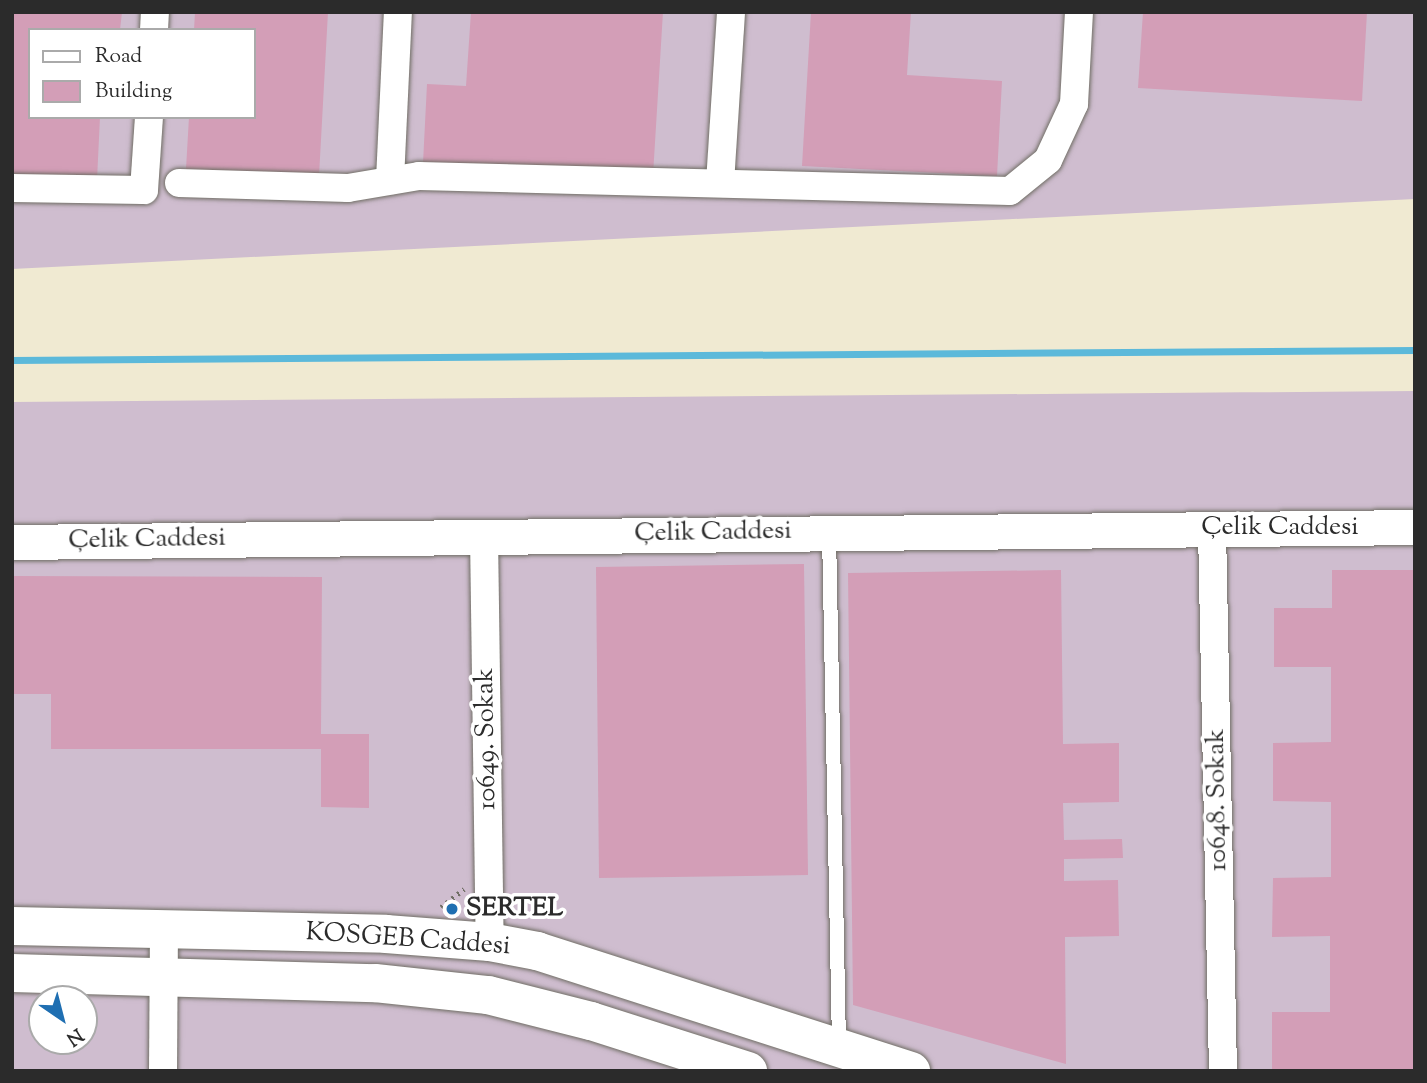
<!DOCTYPE html>
<html>
<head>
<meta charset="utf-8">
<style>
	body { margin:0 }
	#map { position:relative; width:1427px; height:1083px; overflow:hidden; background:#f0ead2; font-family:"Sorts Mill Goudy",serif }
	div>[style] { position:absolute }
	.industrial>* { inset:0; background:#cfbdcf }
	.stream>* { height:7px; margin:-3.5px; padding:0 3.5px; transform-origin:3.5px; border-radius:3.5px; background:#5cb9da }
	.building>* { inset:0; background:#d39eb7 }
	.path>* { height:4.5px; margin-top:-2.25px; transform-origin:0; background:repeating-linear-gradient(90deg,#706e65 0 2px,transparent 0 7px) }
	.roads { filter:drop-shadow(0 0 2px #706e65) drop-shadow(0 0 2px #706e65) }
	.service>* { height:14px; margin:-7px; padding:0 7px; transform-origin:7px; border-radius:7px; background:#fff }
	.minor>* { height:28px; margin:-14px; padding:0 14px; transform-origin:14px; border-radius:14px; background:#fff }
	.tertiary>* { height:35px; margin:-17.5px; padding:0 17.5px; transform-origin:17.5px; border-radius:17.5px; background:#fff }
	.secondary>* { height:38px; margin:-19px; padding:0 19px; transform-origin:19px; border-radius:19px; background:#fff }
	.dots>* { width:19px; height:19px; translate:-50% -50%; box-sizing:border-box; border:4px solid #fff; border-radius:50% }
	span { translate:-50% -50%; white-space:nowrap; text-align:center; line-height:1.15; -webkit-text-stroke:7px #fff; paint-order:stroke }
	.street-label { font-size:26px; color:#2b2b2b }
	.poi-label { font-size:26px; color:#2b2b2b; font-weight:700 }
	.left { translate:0 -50%; text-align:left }
	.frame { position:absolute; inset:0; border:14px solid #2b2b2b; pointer-events:none }
	.legend { position:absolute; left:28px; top:28px; width:228px; height:91px; box-sizing:border-box; background:#fff; border:2px solid #aaa; margin:0; padding:9px 12px; list-style:none; font-size:21px; color:#2b2b2b }
	.legend li { display:flex; align-items:center; gap:14px; height:35px }
	.legend b { width:35px; border:2px solid #aaa }
	.north { position:absolute; left:28px; top:985px; width:70px; height:70px; box-sizing:border-box; background:#fff; border:2px solid #aaa; border-radius:50%; rotate:145deg; font-size:19px; font-weight:700; line-height:28px; text-align:center; color:#2b2b2b }
	.north::after { content:''; display:block; margin:auto; width:24px; height:32px; background:#1f6fb2; clip-path:polygon(50% 0,100% 100%,50% 72%,0 100%) }
</style>
</head>
<body>
<div id="map">
	<div class="industrial">
		<div style="clip-path:polygon(evenodd,12px 12px,1415px 12px,1415px 199px,12px 269px,12px 12px,30px 30px,254px 30px,254px 117px,30px 117px,30px 30px)"></div>
		<div style="clip-path:polygon(evenodd,1415px 391px,1415px 1071px,12px 1071px,12px 402px,1415px 391px,42px 999px,84px 999px,84px 1041px,42px 1041px,42px 999px)"></div>
	</div>
	<div class="stream">
		<div style="left:12px;top:360px;width:1403px;rotate:-0.41deg"></div>
	</div>
	<div class="building">
		<div style="clip-path:polygon(12px 12px,122px 12px,120px 30px,30px 30px,30px 117px,100px 117px,97px 180px,12px 175px)"></div>
		<div style="clip-path:polygon(195px 12px,328px 12px,319px 176px,186px 169px,189px 117px,254px 117px,254px 30px,194px 30px)"></div>
		<div style="clip-path:polygon(471px 12px,663px 12px,653px 175px,423px 163px,427px 84px,466px 86px)"></div>
		<div style="clip-path:polygon(811px 12px,911px 12px,907px 75px,1002px 81px,997px 176px,802px 166px)"></div>
		<div style="clip-path:polygon(1143px 12px,1367px 12px,1362px 101px,1138px 88px)"></div>
		<div style="clip-path:polygon(804px 564px,808px 875px,599px 878px,596px 567px)"></div>
		<div style="clip-path:polygon(1061px 570px,1063px 744px,1119px 743px,1119px 802px,1063px 803px,1064px 840px,1122px 839px,1123px 858px,1064px 859px,1064px 881px,1118px 880px,1119px 936px,1065px 937px,1066px 1064px,853px 1005px,848px 573px)"></div>
		<div style="clip-path:polygon(1332px 570px,1415px 570px,1415px 1071px,1272px 1071px,1272px 1012px,1330px 1012px,1330px 936px,1272px 937px,1273px 878px,1331px 877px,1331px 802px,1273px 801px,1273px 743px,1331px 742px,1331px 667px,1274px 667px,1274px 608px,1332px 608px)"></div>
		<div style="clip-path:polygon(12px 576px,322px 577px,321px 734px,369px 734px,369px 808px,321px 807px,321px 749px,51px 749px,51px 694px,12px 694px)"></div>
	</div>
	<div class="path">
		<div style="left:441px;top:907px;width:29px;rotate:-38deg"></div>
	</div>
	<div class="roads">
		<div class="service">
			<div style="left:829px;top:533px;width:512px;rotate:88.88deg"></div>
		</div>
		<div class="minor">
			<div style="left:154px;top:30px;width:18px;rotate:-87deg"></div>
			<div style="left:390px;top:180px;width:168px;rotate:-87.3deg"></div>
			<div style="left:179px;top:183px;width:169px;rotate:1.7deg"></div>
			<div style="left:348px;top:188px;width:72px;rotate:-9.6deg"></div>
			<div style="left:419px;top:176px;width:591px;rotate:1.45deg"></div>
			<div style="left:1010px;top:191px;width:49px;rotate:-39.2deg"></div>
			<div style="left:1048px;top:160px;width:62px;rotate:-65.1deg"></div>
			<div style="left:1074px;top:104px;width:92px;rotate:-86.9deg"></div>
			<div style="left:720px;top:183px;width:171px;rotate:-86.3deg"></div>
			<div style="left:12px;top:188px;width:132px;rotate:0.9deg"></div>
			<div style="left:144px;top:190px;width:73px;rotate:-86.1deg"></div>
			<div style="left:1212px;top:529px;width:542px;rotate:88.84deg"></div>
			<div style="left:484px;top:535px;width:407px;rotate:89.2deg"></div>
			<div style="left:163px;top:1071px;width:143px;rotate:-89.6deg"></div>
		</div>
		<div class="tertiary">
			<div style="left:12px;top:542px;width:1403px;rotate:-0.61deg"></div>
		</div>
		<div class="secondary">
			<div style="left:12px;top:926px;width:374px;rotate:1.2deg"></div>
			<div style="left:386px;top:934px;width:104px;rotate:4.4deg"></div>
			<div style="left:490px;top:942px;width:48px;rotate:10.8deg"></div>
			<div style="left:537px;top:951px;width:393px;rotate:17.8deg"></div>
			<div style="left:12px;top:973px;width:363px;rotate:1.6deg"></div>
			<div style="left:375px;top:983px;width:114px;rotate:6.1deg"></div>
			<div style="left:488px;top:995px;width:106px;rotate:14.2deg"></div>
			<div style="left:591px;top:1021px;width:165px;rotate:17.7deg"></div>
		</div>
	</div>
	<div class="dots">
		<div style="left:452px;top:909px;background:#1f6fb2"></div>
	</div>
	<div class="street-label">
		<span style="left:1280px;top:528px">Çelik Caddesi</span>
		<span style="left:713px;top:533px;rotate:-1deg">Çelik Caddesi</span>
		<span style="left:147px;top:540px;rotate:-1deg">Çelik Caddesi</span>
		<span style="left:487px;top:739px;rotate:-91deg">10649. Sokak</span>
		<span style="left:1218px;top:800px;rotate:-91deg">10648. Sokak</span>
		<span style="left:408px;top:940px;rotate:4deg">KOSGEB Caddesi</span>
	</div>
	<div class="poi-label">
		<span class="left" style="left:466px;top:909px">SERTEL</span>
	</div>
	<div class="frame"></div>
	<ul class="legend">
	<li><b style="height:9px;background:#fff"></b>Road</li>
	<li><b style="height:19px;background:#d39eb7"></b>Building</li>
	</ul>
	<div class="north">N</div>
</div>
</body>
</html>
